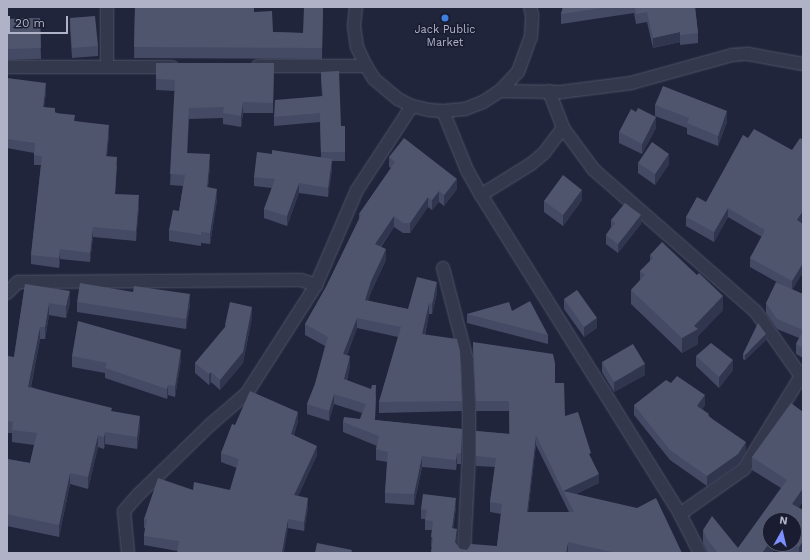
<!DOCTYPE html>
<html>
<head>
<meta charset="utf-8">
<style>
	body { margin:0 }
	#map { position:relative; width:810px; height:560px; overflow:hidden; background:#20253c; font-family:"Work Sans",sans-serif }
	div>[style] { position:absolute }
	.roads { filter:drop-shadow(0 0 1px #505367) drop-shadow(0 0 1px #505367) }
	.street>* { height:12px; margin:-6px; padding:0 6px; transform-origin:6px; border-radius:6px; background:#34384c }
	.wall>* { inset:0; background:#444a64 }
	.shaded-wall>* { inset:0; background:#31364f }
	.building>* { inset:0; background:#50556e }
	.dots>* { width:11px; height:11px; translate:-50% -50%; box-sizing:border-box; border:2px solid #1a1d31; border-radius:50% }
	span { translate:-50% -50%; white-space:nowrap; text-align:center; line-height:1.15; -webkit-text-stroke:3px #1a1d31; paint-order:stroke }
	.poi-label { font-size:11px; color:#b0b3c8 }
	.frame { position:absolute; inset:0; border:8px solid #b0b3c8; pointer-events:none }
	.north { position:absolute; left:762px; top:512px; width:40px; height:40px; box-sizing:border-box; background:#1a1d31; border:1px solid #56596d; border-radius:50%; rotate:8deg; font-size:11px; font-weight:700; line-height:16px; text-align:center; color:#b0b3c8 }
	.north::after { content:''; display:block; margin:auto; width:14px; height:18px; background:#7e8fff; clip-path:polygon(50% 0,100% 100%,50% 72%,0 100%) }
	.scale { position:absolute; left:8px; top:16px; width:60px; height:18px; box-sizing:border-box; border:2px solid #b0b3c8; border-top:0; padding-left:5px; font-size:12px; line-height:14px; white-space:nowrap; color:#b0b3c8; -webkit-text-stroke:3px #1a1d31; paint-order:stroke }
</style>
</head>
<body>
<div id="map">
	<div class="roads">
		<div class="street">
			<div style="left:107px;top:7px;width:60px;rotate:90deg"></div>
			<div style="left:356px;top:7px;width:19px;rotate:96deg"></div>
			<div style="left:354px;top:26px;width:21px;rotate:82deg"></div>
			<div style="left:357px;top:47px;width:21px;rotate:65deg"></div>
			<div style="left:366px;top:66px;width:15px;rotate:58deg"></div>
			<div style="left:374px;top:79px;width:31px;rotate:40deg"></div>
			<div style="left:398px;top:99px;width:16px;rotate:27deg"></div>
			<div style="left:412px;top:106px;width:17px;rotate:13deg"></div>
			<div style="left:429px;top:110px;width:14px;rotate:4deg"></div>
			<div style="left:443px;top:111px;width:22px;rotate:-5deg"></div>
			<div style="left:465px;top:109px;width:19px;rotate:-21deg"></div>
			<div style="left:483px;top:102px;width:20px;rotate:-33deg"></div>
			<div style="left:500px;top:91px;width:26px;rotate:-47deg"></div>
			<div style="left:518px;top:72px;width:37px;rotate:-70deg"></div>
			<div style="left:531px;top:37px;width:22px;rotate:-87deg"></div>
			<div style="left:532px;top:15px;width:8px;rotate:-104deg"></div>
			<div style="left:258px;top:66px;width:108px"></div>
			<div style="left:7px;top:67px;width:165px"></div>
			<div style="left:500px;top:91px;width:61px;rotate:0.9deg"></div>
			<div style="left:561px;top:92px;width:71px;rotate:-7.3deg"></div>
			<div style="left:631px;top:83px;width:105px;rotate:-15.5deg"></div>
			<div style="left:732px;top:55px;width:16px;rotate:-4deg"></div>
			<div style="left:748px;top:54px;width:56px;rotate:10.3deg"></div>
			<div style="left:549px;top:91px;width:40px;rotate:69deg"></div>
			<div style="left:563px;top:128px;width:52px;rotate:53.6deg"></div>
			<div style="left:594px;top:170px;width:215px;rotate:41.2deg"></div>
			<div style="left:756px;top:312px;width:82px;rotate:55deg"></div>
			<div style="left:443px;top:111px;width:64px;rotate:67.9deg"></div>
			<div style="left:467px;top:170px;width:29px;rotate:61deg"></div>
			<div style="left:481px;top:195px;width:376px;rotate:58deg"></div>
			<div style="left:680px;top:514px;width:44px;rotate:62.9deg"></div>
			<div style="left:481px;top:195px;width:59px;rotate:-31.8deg"></div>
			<div style="left:531px;top:164px;width:17px;rotate:-40deg"></div>
			<div style="left:544px;top:153px;width:31px;rotate:-53deg"></div>
			<div style="left:443px;top:268px;width:95px;rotate:75.4deg"></div>
			<div style="left:467px;top:360px;width:46px;rotate:87.5deg"></div>
			<div style="left:469px;top:406px;width:48px;rotate:90deg"></div>
			<div style="left:469px;top:454px;width:99px;rotate:92.9deg"></div>
			<div style="left:7px;top:293px;width:16px;rotate:-45deg"></div>
			<div style="left:18px;top:282px;width:283px;rotate:-0.4deg"></div>
			<div style="left:301px;top:280px;width:16px;rotate:18deg"></div>
			<div style="left:680px;top:514px;width:78px;rotate:-35.1deg"></div>
			<div style="left:744px;top:469px;width:109px;rotate:-58.5deg"></div>
			<div style="left:128px;top:553px;width:42px;rotate:-95.4deg"></div>
			<div style="left:124px;top:511px;width:23px;rotate:-49deg"></div>
			<div style="left:139px;top:494px;width:99px;rotate:-44.2deg"></div>
			<div style="left:210px;top:425px;width:49px;rotate:-40.9deg"></div>
			<div style="left:247px;top:393px;width:128px;rotate:-57.4deg"></div>
			<div style="left:316px;top:285px;width:103px;rotate:-66.7deg"></div>
			<div style="left:357px;top:190px;width:100px;rotate:-56.8deg"></div>
		</div>
	</div>
	<div class="wall">
		<div style="clip-path:polygon(135px 7px,254px 12px,273px 32px,303px 33px,323px 7px,322px 59px,134px 58px)"></div>
		<div style="clip-path:polygon(563px 7px,695px 7px,698px 33px,698px 43px,680px 45px,680px 42px,653px 48px,647px 22px,636px 24px,634px 13px,561px 24px,561px 14px)"></div>
		<div style="clip-path:polygon(40px 18px,41px 59px,7px 60px,7px 19px)"></div>
		<div style="clip-path:polygon(70px 18px,98px 46px,98px 56px,72px 58px,70px 28px)"></div>
		<div style="clip-path:polygon(156px 63px,274px 63px,273px 113px,243px 113px,241px 127px,223px 124px,223px 118px,189px 119px,187px 153px,210px 165px,208px 187px,217px 200px,210px 244px,201px 243px,201px 246px,169px 241px,169px 230px,179px 211px,183px 186px,170px 185px,175px 91px,156px 90px)"></div>
		<div style="clip-path:polygon(321px 72px,341px 126px,345px 126px,345px 161px,332px 161px,332px 169px,328px 197px,299px 193px,287px 226px,264px 218px,264px 209px,272px 188px,254px 186px,254px 177px,321px 157px,320px 122px,274px 126px,274px 117px,322px 96px,321px 81px)"></div>
		<div style="clip-path:polygon(7px 78px,46px 92px,44px 107px,75px 121px,109px 134px,107px 156px,117px 166px,115px 194px,139px 205px,136px 241px,93px 237px,90px 262px,60px 259px,59px 268px,31px 264px,31px 255px,41px 165px,34px 165px,34px 153px,7px 148px)"></div>
		<div style="clip-path:polygon(655px 105px,727px 122px,718px 146px,687px 134px,687px 128px,655px 116px)"></div>
		<div style="clip-path:polygon(656px 128px,642px 154px,619px 143px,619px 132px)"></div>
		<div style="clip-path:polygon(389px 157px,457px 189px,444px 206px,439px 202px,432px 210px,428px 207px,410px 233px,403px 233px,394px 227px,381px 247px,386px 260px,371px 292px,368px 301px,408px 309px,437px 293px,432px 314px,429px 314px,425px 335px,462px 401px,462px 411px,379px 413px,379px 402px,398px 337px,357px 328px,347px 355px,350px 366px,347px 380px,376px 396px,375px 420px,462px 429px,461px 464px,457px 464px,456px 470px,422px 467px,414px 505px,385px 503px,385px 493px,387px 462px,376px 460px,376px 449px,377px 446px,343px 432px,343px 422px,360px 419px,362px 413px,334px 404px,329px 421px,307px 414px,307px 404px,315px 384px,325px 346px,305px 335px,305px 324px,326px 287px,359px 219px,359px 214px,391px 168px,389px 167px)"></div>
		<div style="clip-path:polygon(638px 163px,669px 164px,655px 185px,638px 173px)"></div>
		<div style="clip-path:polygon(582px 200px,563px 226px,544px 212px,544px 201px)"></div>
		<div style="clip-path:polygon(706px 202px,801px 223px,803px 272px,792px 290px,803px 294px,803px 358px,796px 354px,796px 344px,799px 338px,777px 329px,766px 313px,766px 303px,782px 285px,750px 267px,750px 258px,762px 237px,728px 217px,714px 242px,686px 226px,686px 217px)"></div>
		<div style="clip-path:polygon(611px 220px,641px 224px,618px 253px,606px 244px,606px 235px,611px 227px)"></div>
		<div style="clip-path:polygon(650px 255px,723px 310px,698px 336px,698px 344px,682px 353px,631px 304px,631px 290px,640px 280px,640px 271px,650px 261px)"></div>
		<div style="clip-path:polygon(25px 284px,70px 303px,66px 318px,49px 315px,45px 339px,40px 339px,31px 387px,112px 412px,140px 428px,137px 449px,105px 444px,104px 449px,98px 447px,88px 489px,70px 484px,59px 537px,7px 526px,7px 528px,7px 459px,30px 463px,34px 445px,12px 442px,12px 433px,7px 433px,7px 362px,14px 357px)"></div>
		<div style="clip-path:polygon(564px 299px,597px 328px,584px 337px,564px 309px)"></div>
		<div style="clip-path:polygon(77px 302px,190px 305px,186px 329px,77px 312px)"></div>
		<div style="clip-path:polygon(512px 311px,548px 335px,548px 344px,467px 323px,467px 314px)"></div>
		<div style="clip-path:polygon(252px 317px,243px 363px,220px 390px,211px 382px,209px 385px,195px 373px,195px 363px,225px 327px,225px 325px)"></div>
		<div style="clip-path:polygon(766px 340px,745px 360px,743px 359px,743px 354px)"></div>
		<div style="clip-path:polygon(evenodd,473px 342px,555px 383px,565px 416px,591px 458px,599px 483px,576px 494px,682px 553px,573px 553px,568px 552px,431px 553px,432px 547px,431px 547px,432px 530px,425px 530px,425px 519px,421px 519px,421px 509px,456px 508px,453px 528px,457px 538px,456px 544px,460px 549px,467px 550px,497px 546px,501px 514px,490px 512px,490px 502px,495px 467px,476px 466px,476px 431px,509px 434px,509px 411px,476px 411px,473px 352px,473px 342px,536px 445px,569px 512px,528px 512px,536px 445px)"></div>
		<div style="clip-path:polygon(72px 356px,181px 360px,175px 397px,168px 395px,167px 399px,105px 378px,105px 373px,72px 367px)"></div>
		<div style="clip-path:polygon(696px 356px,733px 370px,719px 388px,696px 366px)"></div>
		<div style="clip-path:polygon(602px 362px,645px 375px,614px 392px,602px 372px)"></div>
		<div style="clip-path:polygon(634px 405px,705px 405px,702px 409px,746px 452px,738px 464px,707px 486px,670px 460px,634px 415px)"></div>
		<div style="clip-path:polygon(evenodd,803px 412px,803px 501px,799px 507px,803px 553px,786px 553px,776px 547px,772px 553px,708px 553px,703px 543px,703px 530px,738px 548px,781px 488px,752px 470px,752px 457px,803px 412px,770px 520px,794px 544px,770px 544px,770px 520px)"></div>
		<div style="clip-path:polygon(298px 421px,294px 435px,317px 455px,298px 496px,308px 507px,304px 531px,288px 528px,177px 551px,144px 545px,144px 536px,145px 528px,144px 528px,144px 519px,193px 490px,230px 490px,237px 468px,221px 462px,221px 453px,235px 425px)"></div>
	</div>
	<div class="shaded-wall">
		<div style="clip-path:polygon(680px 32px,680px 42px,653px 48px,653px 38px)"></div>
		<div style="clip-path:polygon(46px 83px,46px 92px,43px 117px,43px 107px)"></div>
		<div style="clip-path:polygon(243px 102px,243px 113px,241px 127px,241px 116px)"></div>
		<div style="clip-path:polygon(189px 108px,189px 119px,187px 164px,187px 153px)"></div>
		<div style="clip-path:polygon(727px 111px,727px 122px,718px 146px,718px 136px)"></div>
		<div style="clip-path:polygon(656px 117px,656px 128px,642px 154px,642px 144px)"></div>
		<div style="clip-path:polygon(109px 125px,109px 134px,106px 166px,106px 156px)"></div>
		<div style="clip-path:polygon(210px 154px,210px 165px,207px 198px,207px 187px)"></div>
		<div style="clip-path:polygon(669px 154px,669px 164px,655px 185px,655px 174px)"></div>
		<div style="clip-path:polygon(332px 159px,332px 169px,328px 197px,328px 188px)"></div>
		<div style="clip-path:polygon(457px 179px,457px 189px,444px 206px,444px 195px)"></div>
		<div style="clip-path:polygon(299px 183px,299px 193px,287px 226px,287px 216px)"></div>
		<div style="clip-path:polygon(217px 189px,217px 200px,210px 244px,210px 233px)"></div>
		<div style="clip-path:polygon(582px 190px,582px 200px,563px 226px,563px 215px)"></div>
		<div style="clip-path:polygon(439px 191px,439px 202px,432px 210px,432px 200px)"></div>
		<div style="clip-path:polygon(139px 195px,139px 205px,136px 241px,136px 231px)"></div>
		<div style="clip-path:polygon(428px 197px,428px 207px,410px 233px,410px 223px)"></div>
		<div style="clip-path:polygon(728px 208px,728px 217px,714px 242px,714px 232px)"></div>
		<div style="clip-path:polygon(803px 211px,803px 220px,797px 229px,797px 220px)"></div>
		<div style="clip-path:polygon(641px 215px,641px 224px,618px 253px,618px 244px)"></div>
		<div style="clip-path:polygon(394px 216px,394px 227px,375px 254px,375px 244px)"></div>
		<div style="clip-path:polygon(93px 227px,93px 237px,90px 262px,90px 253px)"></div>
		<div style="clip-path:polygon(60px 249px,60px 259px,59px 268px,59px 258px)"></div>
		<div style="clip-path:polygon(386px 249px,386px 260px,371px 292px,365px 311px,365px 300px,371px 281px)"></div>
		<div style="clip-path:polygon(803px 263px,803px 272px,792px 290px,792px 281px)"></div>
		<div style="clip-path:polygon(437px 282px,437px 293px,432px 314px,432px 304px)"></div>
		<div style="clip-path:polygon(70px 291px,70px 303px,66px 318px,66px 306px)"></div>
		<div style="clip-path:polygon(190px 294px,190px 305px,186px 329px,186px 319px)"></div>
		<div style="clip-path:polygon(723px 296px,723px 310px,698px 336px,698px 344px,682px 353px,682px 338px)"></div>
		<div style="clip-path:polygon(49px 303px,49px 315px,45px 339px,45px 327px)"></div>
		<div style="clip-path:polygon(429px 303px,429px 314px,422px 345px,422px 334px)"></div>
		<div style="clip-path:polygon(252px 307px,252px 317px,243px 363px,220px 390px,220px 380px)"></div>
		<div style="clip-path:polygon(357px 318px,357px 328px,343px 365px,343px 354px)"></div>
		<div style="clip-path:polygon(597px 318px,597px 328px,584px 337px,584px 327px)"></div>
		<div style="clip-path:polygon(40px 327px,40px 339px,28px 399px,28px 387px)"></div>
		<div style="clip-path:polygon(766px 334px,766px 340px,745px 360px,745px 355px)"></div>
		<div style="clip-path:polygon(181px 350px,181px 360px,175px 397px,175px 386px)"></div>
		<div style="clip-path:polygon(350px 356px,350px 366px,344px 389px,344px 379px)"></div>
		<div style="clip-path:polygon(733px 360px,733px 370px,719px 388px,719px 377px)"></div>
		<div style="clip-path:polygon(645px 364px,645px 375px,614px 392px,614px 382px)"></div>
		<div style="clip-path:polygon(211px 372px,211px 382px,209px 385px,209px 374px)"></div>
		<div style="clip-path:polygon(168px 385px,168px 395px,167px 399px,167px 389px)"></div>
		<div style="clip-path:polygon(334px 394px,334px 404px,329px 421px,329px 411px)"></div>
		<div style="clip-path:polygon(705px 395px,705px 405px,697px 416px,697px 406px)"></div>
		<div style="clip-path:polygon(298px 412px,298px 421px,291px 443px,291px 434px)"></div>
		<div style="clip-path:polygon(140px 416px,140px 428px,137px 449px,137px 437px)"></div>
		<div style="clip-path:polygon(105px 432px,105px 444px,104px 449px,104px 437px)"></div>
		<div style="clip-path:polygon(98px 435px,98px 447px,88px 489px,88px 477px)"></div>
		<div style="clip-path:polygon(536px 435px,536px 445px,527px 521px,527px 512px)"></div>
		<div style="clip-path:polygon(746px 442px,746px 452px,738px 464px,707px 486px,707px 476px)"></div>
		<div style="clip-path:polygon(317px 446px,317px 455px,294px 505px,294px 495px)"></div>
		<div style="clip-path:polygon(457px 453px,457px 464px,456px 470px,456px 460px)"></div>
		<div style="clip-path:polygon(422px 456px,422px 467px,414px 505px,414px 494px)"></div>
		<div style="clip-path:polygon(70px 473px,70px 484px,59px 537px,59px 525px)"></div>
		<div style="clip-path:polygon(599px 474px,599px 483px,567px 498px,563px 491px,563px 500px,563px 491px)"></div>
		<div style="clip-path:polygon(803px 488px,803px 501px,792px 517px,792px 504px)"></div>
		<div style="clip-path:polygon(308px 498px,308px 507px,304px 531px,304px 522px)"></div>
		<div style="clip-path:polygon(456px 498px,456px 508px,452px 538px,452px 528px)"></div>
		<div style="clip-path:polygon(288px 519px,288px 528px,284px 553px,282px 553px)"></div>
		<div style="clip-path:polygon(457px 529px,457px 538px,455px 552px,455px 542px)"></div>
		<div style="clip-path:polygon(803px 541px,803px 553px,799px 553px,799px 547px)"></div>
		<div style="clip-path:polygon(568px 542px,568px 553px,566px 553px)"></div>
		<div style="clip-path:polygon(770px 542px,770px 544px,776px 544px,776px 547px,772px 553px,762px 553px)"></div>
	</div>
	<div class="building">
		<div style="clip-path:polygon(135px 7px,254px 7px,254px 12px,272px 11px,273px 32px,303px 33px,304px 7px,323px 7px,322px 48px,134px 47px)"></div>
		<div style="clip-path:polygon(563px 7px,609px 7px,561px 14px)"></div>
		<div style="clip-path:polygon(635px 7px,695px 7px,698px 33px,680px 35px,680px 32px,653px 38px,647px 12px,636px 14px)"></div>
		<div style="clip-path:polygon(95px 16px,98px 46px,72px 48px,70px 18px)"></div>
		<div style="clip-path:polygon(40px 18px,41px 48px,7px 49px,7px 19px)"></div>
		<div style="clip-path:polygon(156px 63px,274px 63px,273px 103px,243px 102px,241px 116px,223px 113px,224px 107px,189px 108px,187px 153px,210px 154px,207px 187px,217px 189px,210px 233px,201px 232px,201px 235px,169px 230px,173px 210px,179px 211px,185px 175px,170px 174px,175px 80px,156px 79px)"></div>
		<div style="clip-path:polygon(339px 71px,341px 126px,345px 126px,345px 152px,321px 152px,320px 113px,274px 117px,275px 100px,323px 96px,321px 72px)"></div>
		<div style="clip-path:polygon(7px 78px,46px 83px,43px 107px,55px 108px,55px 113px,75px 115px,74px 121px,109px 125px,106px 156px,117px 157px,115px 194px,139px 195px,136px 231px,93px 227px,90px 253px,60px 249px,59px 258px,31px 255px,42px 156px,34px 155px,35px 143px,7px 139px)"></div>
		<div style="clip-path:polygon(663px 86px,727px 111px,718px 136px,687px 123px,689px 118px,655px 105px)"></div>
		<div style="clip-path:polygon(638px 108px,656px 117px,642px 144px,619px 132px,631px 109px,636px 112px)"></div>
		<div style="clip-path:polygon(754px 129px,792px 150px,800px 138px,803px 140px,803px 211px,797px 220px,803px 224px,803px 263px,792px 281px,750px 258px,765px 230px,728px 208px,714px 232px,686px 217px,697px 197px,706px 202px,743px 135px,748px 138px)"></div>
		<div style="clip-path:polygon(404px 138px,457px 179px,444px 195px,439px 191px,432px 200px,428px 197px,410px 223px,403px 223px,394px 216px,375px 244px,386px 249px,371px 281px,365px 300px,408px 309px,417px 277px,437px 282px,432px 304px,429px 303px,422px 334px,457px 339px,460px 351px,462px 401px,379px 402px,401px 327px,357px 318px,343px 354px,350px 356px,344px 379px,371px 389px,372px 385px,376px 385px,375px 420px,462px 429px,461px 454px,457px 453px,456px 460px,422px 456px,414px 494px,385px 493px,388px 452px,376px 449px,379px 436px,343px 422px,344px 417px,360px 419px,366px 404px,334px 394px,329px 411px,307px 404px,315px 384px,328px 337px,305px 324px,326px 287px,361px 215px,359px 214px,395px 162px,389px 157px)"></div>
		<div style="clip-path:polygon(652px 142px,669px 154px,655px 174px,638px 163px)"></div>
		<div style="clip-path:polygon(272px 150px,332px 159px,328px 188px,299px 183px,287px 216px,264px 209px,275px 179px,254px 177px,257px 152px,272px 154px)"></div>
		<div style="clip-path:polygon(563px 175px,582px 190px,563px 215px,544px 201px)"></div>
		<div style="clip-path:polygon(625px 203px,641px 215px,618px 244px,606px 235px,615px 223px,611px 220px)"></div>
		<div style="clip-path:polygon(662px 242px,697px 275px,699px 273px,723px 296px,694px 326px,698px 329px,682px 338px,631px 290px,645px 275px,640px 271px,653px 258px,650px 255px)"></div>
		<div style="clip-path:polygon(776px 282px,803px 294px,803px 330px,777px 319px,766px 303px)"></div>
		<div style="clip-path:polygon(80px 283px,133px 292px,134px 286px,190px 294px,186px 319px,77px 302px)"></div>
		<div style="clip-path:polygon(25px 284px,70px 291px,66px 306px,49px 303px,45px 327px,40px 327px,28px 387px,112px 408px,111px 411px,140px 416px,137px 437px,105px 432px,104px 437px,98px 435px,88px 477px,70px 473px,59px 525px,7px 514px,7px 516px,7px 459px,30px 463px,37px 433px,12px 430px,13px 422px,7px 421px,7px 362px,8px 356px,14px 357px)"></div>
		<div style="clip-path:polygon(577px 290px,597px 318px,584px 327px,564px 299px)"></div>
		<div style="clip-path:polygon(530px 301px,548px 335px,467px 314px,509px 302px,512px 311px)"></div>
		<div style="clip-path:polygon(230px 302px,252px 307px,243px 352px,220px 380px,211px 372px,209px 374px,195px 363px,227px 325px,225px 325px)"></div>
		<div style="clip-path:polygon(78px 321px,181px 350px,175px 386px,168px 385px,167px 389px,105px 368px,107px 363px,72px 356px)"></div>
		<div style="clip-path:polygon(758px 323px,766px 334px,745px 355px,743px 354px)"></div>
		<div style="clip-path:polygon(803px 331px,803px 348px,796px 344px)"></div>
		<div style="clip-path:polygon(473px 342px,553px 354px,555px 363px,555px 383px,564px 383px,565px 416px,578px 412px,591px 453px,589px 454px,599px 474px,563px 491px,536px 435px,527px 512px,574px 512px,563px 491px,637px 508px,656px 498px,682px 553px,616px 553px,568px 542px,566px 553px,431px 553px,433px 537px,431px 537px,433px 521px,425px 520px,427px 510px,421px 509px,423px 494px,456px 498px,452px 528px,457px 529px,455px 542px,460px 549px,467px 550px,471px 544px,497px 546px,502px 504px,490px 502px,496px 458px,476px 456px,476px 431px,510px 434px,509px 401px,476px 401px)"></div>
		<div style="clip-path:polygon(711px 343px,733px 360px,719px 377px,696px 356px)"></div>
		<div style="clip-path:polygon(633px 344px,645px 364px,614px 382px,602px 362px)"></div>
		<div style="clip-path:polygon(677px 376px,705px 395px,697px 406px,709px 414px,708px 416px,746px 442px,738px 454px,707px 476px,670px 450px,634px 405px,666px 380px,671px 383px)"></div>
		<div style="clip-path:polygon(250px 391px,298px 412px,291px 434px,317px 446px,294px 495px,308px 498px,304px 522px,288px 519px,282px 553px,177px 553px,179px 541px,144px 536px,147px 519px,144px 519px,158px 478px,193px 490px,194px 482px,230px 490px,239px 459px,221px 453px,232px 424px,235px 425px)"></div>
		<div style="clip-path:polygon(791px 403px,803px 412px,803px 488px,792px 504px,803px 510px,803px 541px,799px 547px,793px 544px,794px 544px,794px 520px,770px 520px,770px 542px,762px 553px,718px 553px,707px 539px,703px 530px,712px 516px,738px 548px,787px 480px,752px 457px)"></div>
		<div style="clip-path:polygon(317px 543px,352px 550px,351px 553px,315px 553px)"></div>
	</div>
	<div class="dots">
		<div style="left:445px;top:18px;background:#3f7fe0"></div>
	</div>
	<div class="poi-label">
		<span style="left:445px;top:37px">Jack Public<br>Market</span>
	</div>
	<div class="frame"></div>
	<div class="north">N</div>
	<div class="scale">20 m</div>
</div>
</body>
</html>
